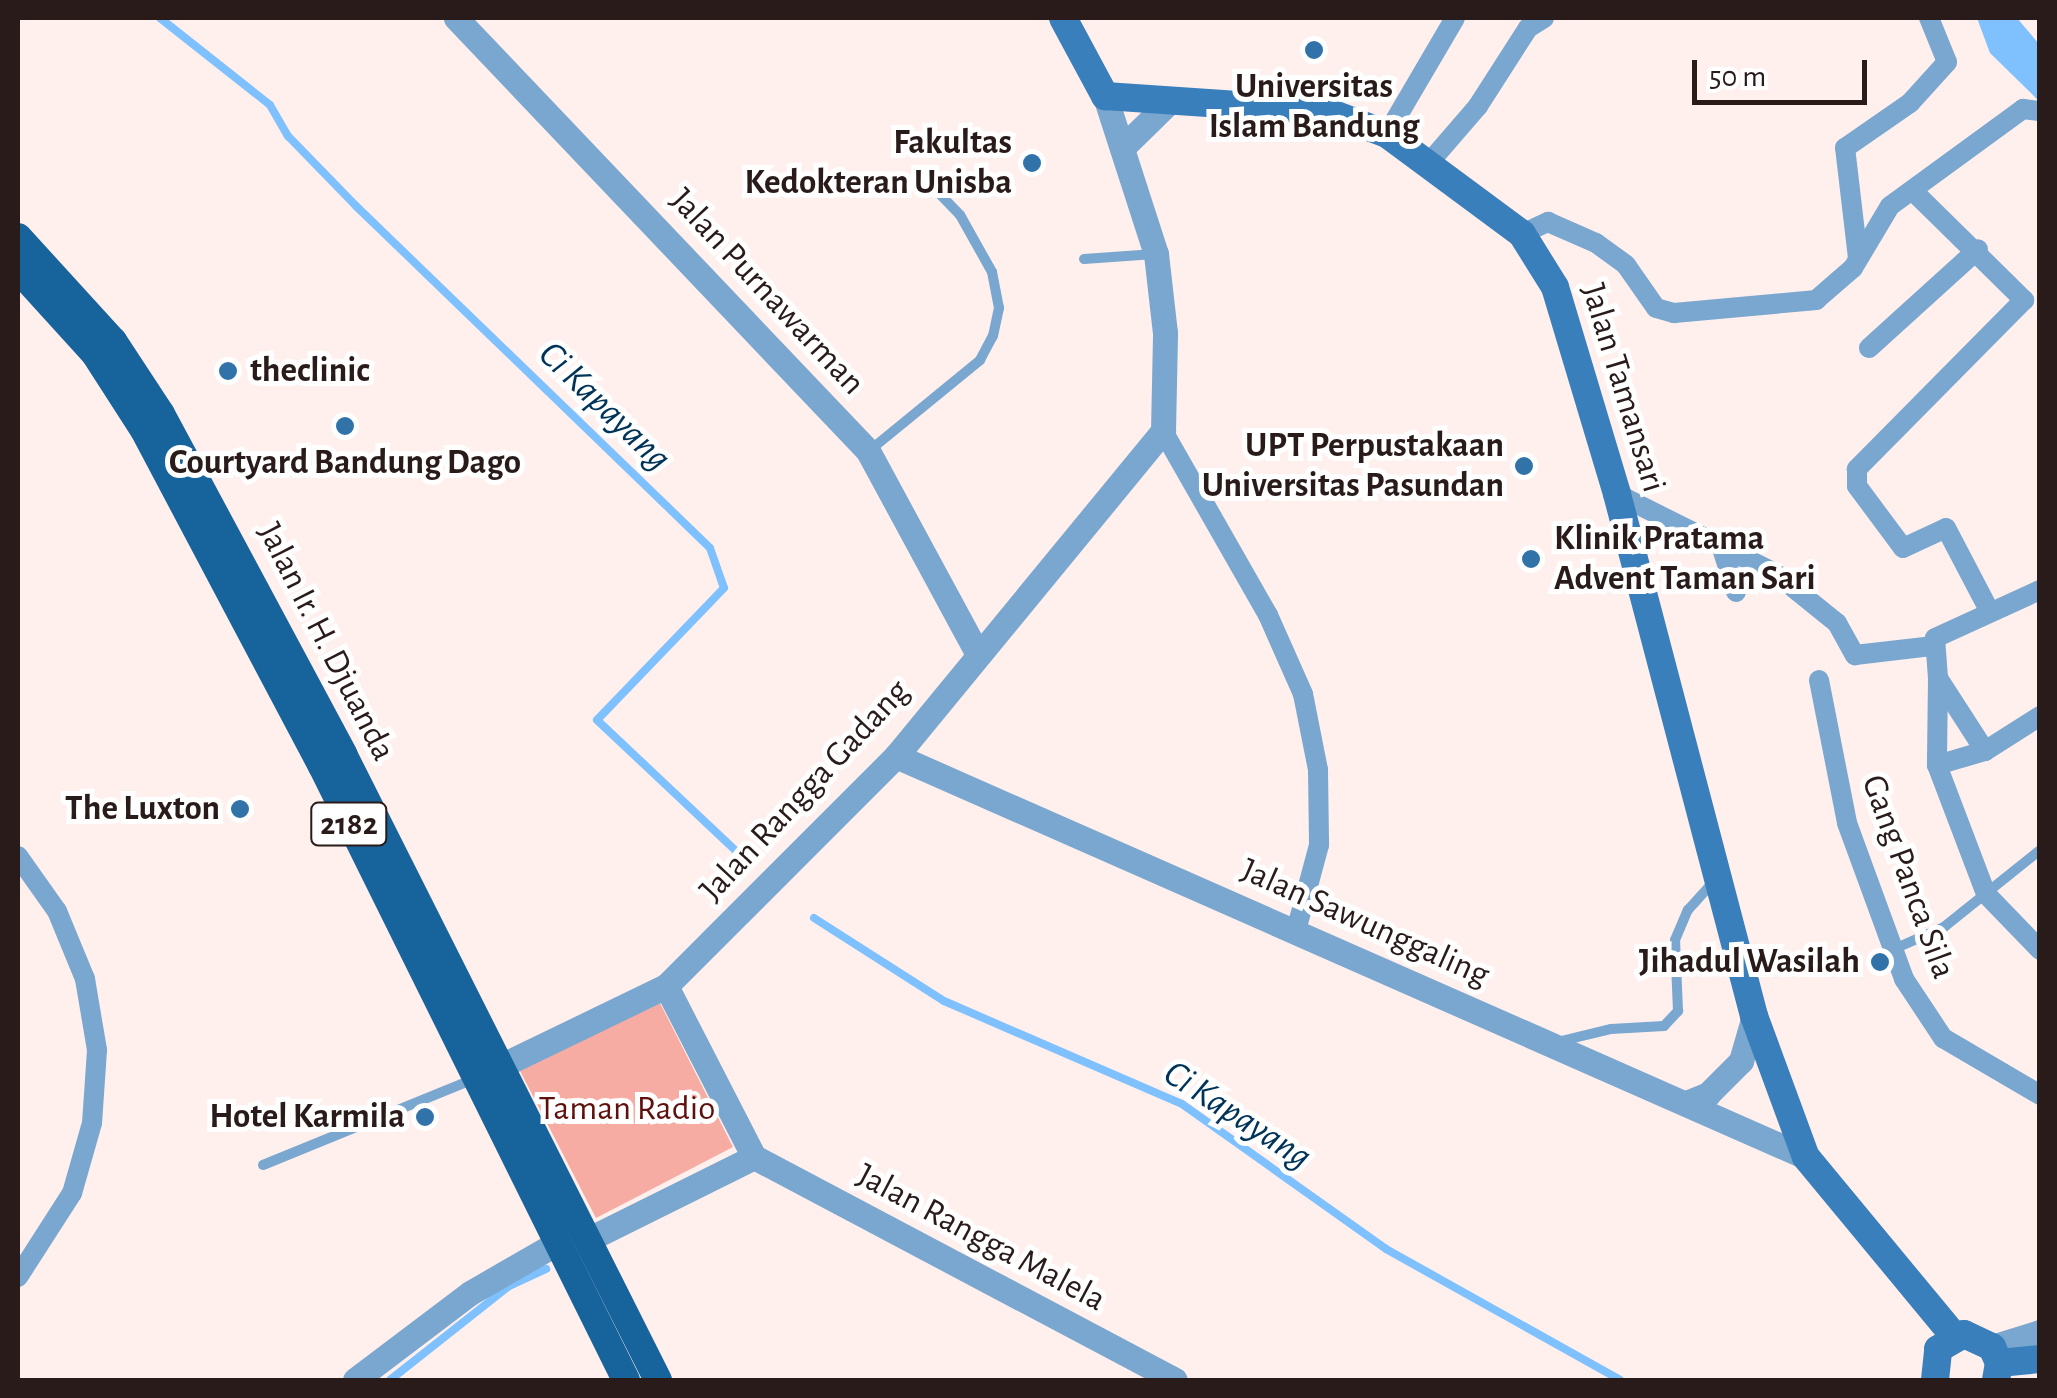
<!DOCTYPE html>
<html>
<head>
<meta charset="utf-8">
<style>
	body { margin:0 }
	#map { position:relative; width:2057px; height:1398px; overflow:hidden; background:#ffefed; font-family:"Alegreya Sans",sans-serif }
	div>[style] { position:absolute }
	.green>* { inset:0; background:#f6aca2 }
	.water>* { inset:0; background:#7ec1fe }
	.stream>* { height:8px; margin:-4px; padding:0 4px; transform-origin:4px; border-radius:4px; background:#7ec1fe }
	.service>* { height:10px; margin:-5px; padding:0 5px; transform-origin:5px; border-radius:5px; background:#7aa7cf }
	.minor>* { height:20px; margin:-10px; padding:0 10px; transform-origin:10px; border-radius:10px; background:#7aa7cf }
	.tertiary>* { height:25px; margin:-12.5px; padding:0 12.5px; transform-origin:12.5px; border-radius:12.5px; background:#7aa7cf }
	.secondary>* { height:28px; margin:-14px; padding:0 14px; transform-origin:14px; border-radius:14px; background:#397fbb }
	.primary>* { height:28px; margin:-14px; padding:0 14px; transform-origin:14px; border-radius:14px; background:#17639c }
	.dots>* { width:28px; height:28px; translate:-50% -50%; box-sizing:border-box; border:5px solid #fff; border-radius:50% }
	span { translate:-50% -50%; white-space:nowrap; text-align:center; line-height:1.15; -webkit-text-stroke:10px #fff; paint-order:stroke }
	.shield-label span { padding:2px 8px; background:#fff; border:2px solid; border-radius:8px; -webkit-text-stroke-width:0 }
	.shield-label { font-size:32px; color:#281b19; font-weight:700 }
	.poi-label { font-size:35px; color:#281b19; font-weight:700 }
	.right { translate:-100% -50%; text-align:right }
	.left { translate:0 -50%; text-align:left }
	.street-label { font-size:35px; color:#281b19 }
	.park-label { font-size:35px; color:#5f100c }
	.water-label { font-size:38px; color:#003358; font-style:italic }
	.frame { position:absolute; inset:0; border:20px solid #281b19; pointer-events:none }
	.scale { position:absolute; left:1692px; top:60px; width:175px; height:45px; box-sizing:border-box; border:5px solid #281b19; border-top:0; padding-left:12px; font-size:30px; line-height:35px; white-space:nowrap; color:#281b19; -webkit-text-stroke:8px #fff; paint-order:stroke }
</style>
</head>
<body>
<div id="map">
	<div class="green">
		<div style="clip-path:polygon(658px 999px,733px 1147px,596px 1218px,520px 1071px)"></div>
	</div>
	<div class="water">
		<div style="clip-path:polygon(1977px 18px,2017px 18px,2039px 44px,2039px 101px,1990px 53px)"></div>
	</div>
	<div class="stream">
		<div style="left:160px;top:18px;width:140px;rotate:38.3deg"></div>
		<div style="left:270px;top:105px;width:36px;rotate:60deg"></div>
		<div style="left:288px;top:136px;width:98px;rotate:45.8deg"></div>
		<div style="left:356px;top:206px;width:492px;rotate:44deg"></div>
		<div style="left:710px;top:548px;width:42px;rotate:70.7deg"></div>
		<div style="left:724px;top:588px;width:183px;rotate:133.9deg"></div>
		<div style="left:597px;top:720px;width:192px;rotate:43.3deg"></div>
		<div style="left:814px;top:918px;width:154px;rotate:32.6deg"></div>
		<div style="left:944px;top:1001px;width:259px;rotate:23.4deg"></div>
		<div style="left:1182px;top:1104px;width:250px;rotate:35.4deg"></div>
		<div style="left:1386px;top:1249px;width:268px;rotate:29.2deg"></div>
		<div style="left:390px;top:1380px;width:152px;rotate:-38.3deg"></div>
		<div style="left:509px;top:1286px;width:41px;rotate:-24.7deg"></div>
	</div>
	<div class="service">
		<div style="left:1084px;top:259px;width:71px;rotate:-4deg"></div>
		<div style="left:869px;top:451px;width:144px;rotate:-39.3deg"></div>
		<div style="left:980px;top:360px;width:27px;rotate:-62deg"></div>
		<div style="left:993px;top:336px;width:29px;rotate:-78deg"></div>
		<div style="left:999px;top:308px;width:37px;rotate:-101deg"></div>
		<div style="left:992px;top:272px;width:65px;rotate:-119.3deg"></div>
		<div style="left:960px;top:215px;width:37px;rotate:-134deg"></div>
		<div style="left:1894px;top:949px;width:55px;rotate:-23.7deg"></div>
		<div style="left:1944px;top:927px;width:123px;rotate:-38.7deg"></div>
		<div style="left:1557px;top:1042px;width:56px;rotate:-13.5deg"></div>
		<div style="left:1611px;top:1029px;width:53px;rotate:-3.2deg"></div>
		<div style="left:1664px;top:1026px;width:21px;rotate:-47deg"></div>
		<div style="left:1678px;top:1011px;width:71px;rotate:-92.4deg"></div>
		<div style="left:1675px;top:940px;width:33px;rotate:-67deg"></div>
		<div style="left:1688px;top:910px;width:39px;rotate:-48deg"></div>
		<div style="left:263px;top:1165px;width:228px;rotate:-22.2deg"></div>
	</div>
	<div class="minor">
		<div style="left:1387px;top:134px;width:134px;rotate:-59.6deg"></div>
		<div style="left:1428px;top:164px;width:77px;rotate:-49.2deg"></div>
		<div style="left:1478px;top:106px;width:93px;rotate:-57.3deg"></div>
		<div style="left:1528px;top:28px;width:19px;rotate:-32deg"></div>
		<div style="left:1913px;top:191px;width:156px;rotate:44.5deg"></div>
		<div style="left:2024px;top:300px;width:238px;rotate:134.7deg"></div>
		<div style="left:1857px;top:469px;width:17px;rotate:90deg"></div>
		<div style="left:1857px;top:486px;width:77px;rotate:53.4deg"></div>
		<div style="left:1903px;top:548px;width:47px;rotate:-24.9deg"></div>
		<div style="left:1946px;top:528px;width:95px;rotate:62.4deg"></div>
		<div style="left:1522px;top:234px;width:29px;rotate:-25deg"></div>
		<div style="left:1548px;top:222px;width:52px;rotate:23.6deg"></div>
		<div style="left:1596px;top:243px;width:37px;rotate:36deg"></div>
		<div style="left:1626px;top:265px;width:52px;rotate:55.1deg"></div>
		<div style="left:1656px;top:308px;width:19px;rotate:16deg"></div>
		<div style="left:1674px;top:313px;width:143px;rotate:-5.2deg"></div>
		<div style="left:1816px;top:300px;width:49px;rotate:-40.9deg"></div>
		<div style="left:1853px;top:268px;width:72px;rotate:-59.2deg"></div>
		<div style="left:1890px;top:206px;width:165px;rotate:-36.1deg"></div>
		<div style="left:2023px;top:109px;width:17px;rotate:7deg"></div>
		<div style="left:1858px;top:258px;width:111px;rotate:-96.7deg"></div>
		<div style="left:1845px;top:148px;width:79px;rotate:-34.7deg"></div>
		<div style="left:1910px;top:103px;width:55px;rotate:-47.9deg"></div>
		<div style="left:1947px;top:62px;width:48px;rotate:-112.2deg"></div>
		<div style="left:1869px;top:348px;width:147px;rotate:-42.2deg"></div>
		<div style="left:1163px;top:431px;width:212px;rotate:60.3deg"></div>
		<div style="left:1268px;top:615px;width:86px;rotate:66.1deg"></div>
		<div style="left:1303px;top:694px;width:77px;rotate:78.8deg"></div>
		<div style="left:1318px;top:770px;width:75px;rotate:89.2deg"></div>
		<div style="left:1319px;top:845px;width:89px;rotate:105deg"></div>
		<div style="left:1617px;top:494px;width:177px;rotate:26.6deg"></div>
		<div style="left:1775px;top:573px;width:80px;rotate:38.9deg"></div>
		<div style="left:1837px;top:623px;width:37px;rotate:61deg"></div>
		<div style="left:1855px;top:655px;width:79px;rotate:-6.6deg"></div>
		<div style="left:1723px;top:552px;width:42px;rotate:72deg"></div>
		<div style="left:1938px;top:678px;width:87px;rotate:90.7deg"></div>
		<div style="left:1937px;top:765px;width:138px;rotate:69.2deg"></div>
		<div style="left:1986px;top:894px;width:78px;rotate:46deg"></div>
		<div style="left:1819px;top:680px;width:146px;rotate:78.9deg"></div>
		<div style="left:1847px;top:823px;width:166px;rotate:69.9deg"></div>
		<div style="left:1904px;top:979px;width:71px;rotate:56.5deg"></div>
		<div style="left:1943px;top:1038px;width:113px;rotate:30.4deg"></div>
		<div style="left:1985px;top:751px;width:87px;rotate:-122.8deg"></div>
		<div style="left:1938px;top:678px;width:40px;rotate:-94.3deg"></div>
		<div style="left:1935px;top:638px;width:115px;rotate:-24.6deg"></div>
		<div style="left:1937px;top:765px;width:50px;rotate:-16.3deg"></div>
		<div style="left:1985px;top:751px;width:65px;rotate:-32.5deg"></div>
		<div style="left:18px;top:856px;width:67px;rotate:54.7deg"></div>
		<div style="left:57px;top:911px;width:74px;rotate:67.6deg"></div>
		<div style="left:85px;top:979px;width:72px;rotate:80.4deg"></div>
		<div style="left:97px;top:1050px;width:73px;rotate:93.9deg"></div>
		<div style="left:92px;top:1123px;width:73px;rotate:105.9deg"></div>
		<div style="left:72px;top:1193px;width:100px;rotate:122.7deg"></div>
	</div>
	<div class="tertiary">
		<div style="left:456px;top:18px;width:598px;rotate:46.42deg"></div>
		<div style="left:868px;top:451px;width:230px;rotate:61.6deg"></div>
		<div style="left:1122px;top:148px;width:69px;rotate:-44.4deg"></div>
		<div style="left:896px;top:756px;width:994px;rotate:23.78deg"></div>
		<div style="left:666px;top:986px;width:192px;rotate:62.8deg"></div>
		<div style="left:484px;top:1074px;width:202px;rotate:-25.8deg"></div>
		<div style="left:666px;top:986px;width:325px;rotate:-45deg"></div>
		<div style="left:896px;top:756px;width:421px;rotate:-50.6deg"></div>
		<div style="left:1163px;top:431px;width:98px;rotate:-88.8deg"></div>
		<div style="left:1165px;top:333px;width:80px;rotate:-96.5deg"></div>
		<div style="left:1156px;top:254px;width:166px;rotate:-107.9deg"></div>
		<div style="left:1686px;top:1103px;width:24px;rotate:-22deg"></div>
		<div style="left:1708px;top:1094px;width:47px;rotate:-45deg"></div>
		<div style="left:1741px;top:1061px;width:47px;rotate:-73.9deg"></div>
		<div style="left:754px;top:1157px;width:476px;rotate:27.9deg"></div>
		<div style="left:587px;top:1240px;width:186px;rotate:-26.4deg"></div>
		<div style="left:1992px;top:1347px;width:50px;rotate:-17.4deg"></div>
		<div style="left:355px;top:1380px;width:144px;rotate:-37.1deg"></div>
		<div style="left:470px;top:1293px;width:100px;rotate:-29.9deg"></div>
	</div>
	<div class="secondary">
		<div style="left:1063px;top:18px;width:89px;rotate:61.7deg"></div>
		<div style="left:1105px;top:96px;width:222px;rotate:3.9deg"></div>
		<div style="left:1326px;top:111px;width:65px;rotate:20.7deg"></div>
		<div style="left:1387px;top:134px;width:168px;rotate:36.5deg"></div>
		<div style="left:1522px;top:234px;width:62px;rotate:58.1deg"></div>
		<div style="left:1555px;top:287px;width:216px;rotate:73.3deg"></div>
		<div style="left:1617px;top:494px;width:540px;rotate:75.29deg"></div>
		<div style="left:1754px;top:1016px;width:150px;rotate:69.8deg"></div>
		<div style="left:1806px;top:1157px;width:232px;rotate:50.4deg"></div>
		<div style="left:1999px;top:1363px;width:41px;rotate:-5.6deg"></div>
		<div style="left:1935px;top:1380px;width:31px;rotate:-84deg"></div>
		<div style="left:1938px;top:1349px;width:30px;rotate:-30deg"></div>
		<div style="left:1964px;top:1334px;width:31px;rotate:25deg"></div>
		<div style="left:1992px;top:1347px;width:17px;rotate:66deg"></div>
		<div style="left:1999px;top:1363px;width:17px;rotate:100deg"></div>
	</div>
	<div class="primary">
		<div style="left:18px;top:237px;width:141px;rotate:47.6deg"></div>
		<div style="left:113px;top:341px;width:87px;rotate:56.7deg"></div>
		<div style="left:161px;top:414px;width:386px;rotate:61.8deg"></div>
		<div style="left:343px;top:754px;width:701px;rotate:63.29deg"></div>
		<div style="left:18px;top:269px;width:115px;rotate:47.8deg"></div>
		<div style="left:95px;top:354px;width:90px;rotate:57.2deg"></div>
		<div style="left:144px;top:430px;width:380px;rotate:62.1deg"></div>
		<div style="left:322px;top:766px;width:685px;rotate:63.66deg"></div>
	</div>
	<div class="dots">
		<div style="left:1314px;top:50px;background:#3172a9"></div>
		<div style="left:1032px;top:163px;background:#3172a9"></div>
		<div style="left:228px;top:371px;background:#3172a9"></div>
		<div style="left:345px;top:426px;background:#3172a9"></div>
		<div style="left:1524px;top:466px;background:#3172a9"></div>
		<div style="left:1531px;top:559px;background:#3172a9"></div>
		<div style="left:240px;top:809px;background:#3172a9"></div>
		<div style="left:1880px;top:962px;background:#3172a9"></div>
		<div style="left:425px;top:1117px;background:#3172a9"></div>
	</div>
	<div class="shield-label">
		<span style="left:349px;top:824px">2182</span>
	</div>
	<div class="poi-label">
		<span style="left:1314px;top:107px">Universitas<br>Islam Bandung</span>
		<span class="right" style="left:1012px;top:163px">Fakultas<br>Kedokteran Unisba</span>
		<span class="left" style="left:250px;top:371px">theclinic</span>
		<span class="right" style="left:1504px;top:466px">UPT Perpustakaan<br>Universitas Pasundan</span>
		<span style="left:345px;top:463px">Courtyard Bandung Dago</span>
		<span class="left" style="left:1554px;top:559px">Klinik Pratama<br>Advent Taman Sari</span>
		<span class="right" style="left:220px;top:809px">The Luxton</span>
		<span class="right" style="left:1860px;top:962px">Jihadul Wasilah</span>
		<span class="right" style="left:405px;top:1117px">Hotel Karmila</span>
	</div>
	<div class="street-label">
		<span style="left:767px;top:292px;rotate:47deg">Jalan Purnawarman</span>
		<span style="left:1623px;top:388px;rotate:73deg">Jalan Tamansari</span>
		<span style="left:326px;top:642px;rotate:63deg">Jalan Ir. H. Djuanda</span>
		<span style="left:805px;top:791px;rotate:-47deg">Jalan Rangga Gadang</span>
		<span style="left:1908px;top:877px;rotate:70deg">Gang Panca Sila</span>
		<span style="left:1365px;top:923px;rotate:24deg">Jalan Sawunggaling</span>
		<span style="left:981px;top:1238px;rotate:28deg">Jalan Rangga Malela</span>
	</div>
	<div class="park-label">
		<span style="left:627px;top:1109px">Taman Radio</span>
	</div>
	<div class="water-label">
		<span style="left:604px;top:407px;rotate:44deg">Ci Kapayang</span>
		<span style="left:1237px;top:1116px;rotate:33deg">Ci Kapayang</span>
	</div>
	<div class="frame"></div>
	<div class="scale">50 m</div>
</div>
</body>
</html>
